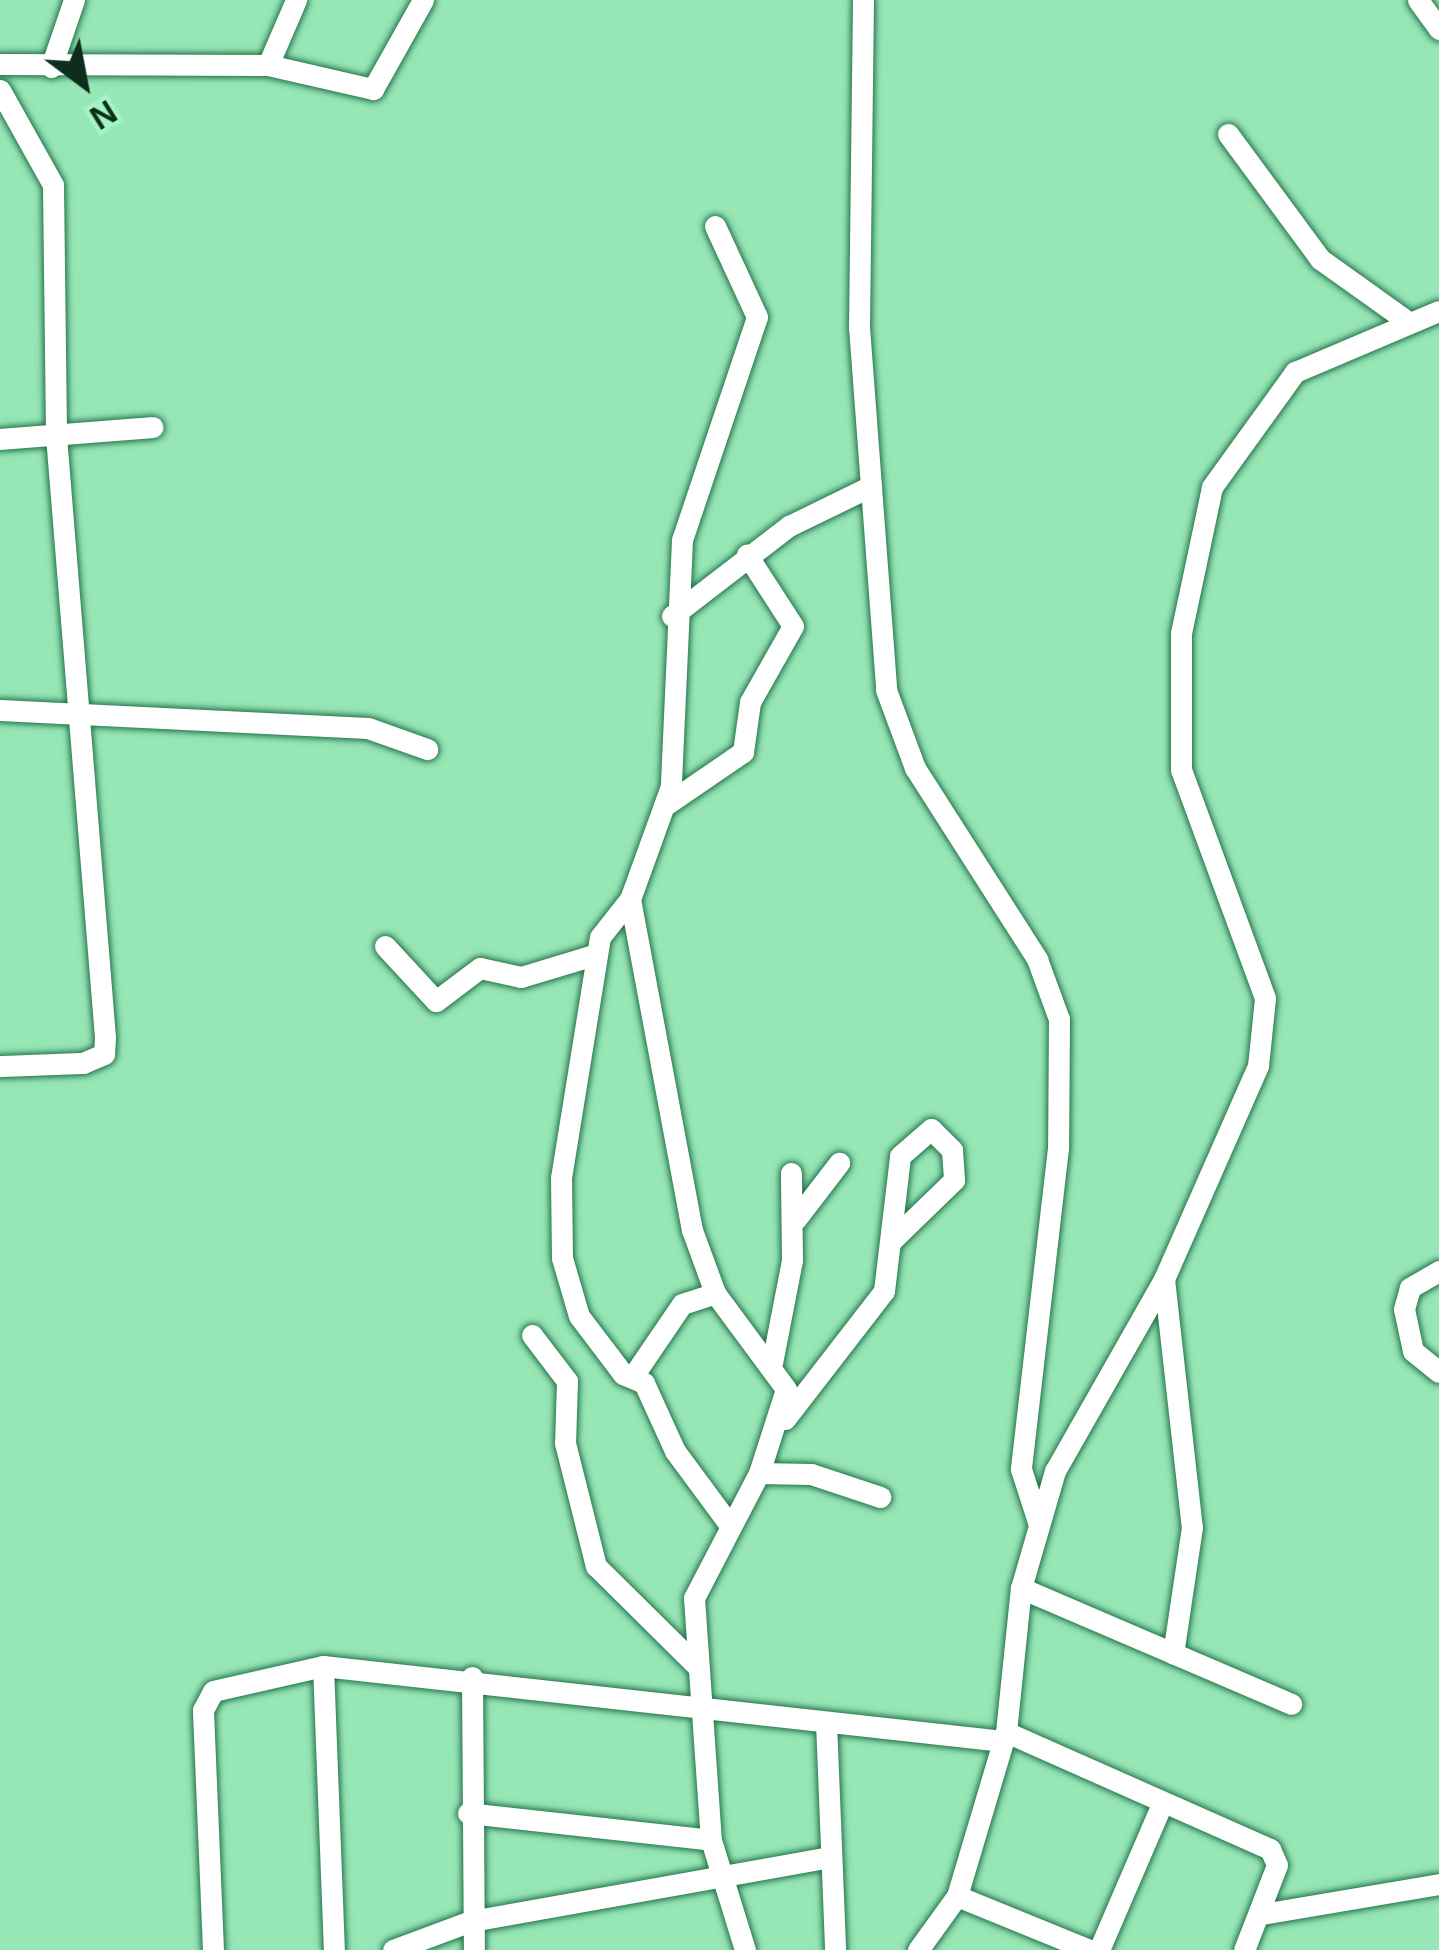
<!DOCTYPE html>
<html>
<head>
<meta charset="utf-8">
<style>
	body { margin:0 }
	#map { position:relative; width:1439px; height:1950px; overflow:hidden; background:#97e6b6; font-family:Arial,sans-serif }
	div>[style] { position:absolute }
	.roads { filter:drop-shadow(0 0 3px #24754b) drop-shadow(0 0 3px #24754b) }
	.minor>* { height:21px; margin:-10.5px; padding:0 10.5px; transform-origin:10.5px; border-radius:10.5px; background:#fff }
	span { translate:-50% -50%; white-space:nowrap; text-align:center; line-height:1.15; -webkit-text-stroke:9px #a4f3c2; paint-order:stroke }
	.north { position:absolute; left:24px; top:24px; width:120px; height:120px; -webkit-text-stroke:9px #a4f3c2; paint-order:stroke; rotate:148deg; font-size:33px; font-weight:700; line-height:48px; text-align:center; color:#0d2e1c }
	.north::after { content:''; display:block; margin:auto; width:42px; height:54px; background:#0d2e1c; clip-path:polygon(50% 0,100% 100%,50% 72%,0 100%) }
</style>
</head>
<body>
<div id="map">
	<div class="roads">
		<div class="minor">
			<div style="left:863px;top:0;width:327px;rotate:90.7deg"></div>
			<div style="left:859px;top:327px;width:364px;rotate:85.7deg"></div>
			<div style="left:886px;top:690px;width:83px;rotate:69.6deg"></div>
			<div style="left:915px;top:768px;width:227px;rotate:57.4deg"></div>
			<div style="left:1037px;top:959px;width:64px;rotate:69.9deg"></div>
			<div style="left:1059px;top:1019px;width:129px;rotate:90.4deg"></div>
			<div style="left:1058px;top:1148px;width:323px;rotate:96.6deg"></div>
			<div style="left:1021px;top:1469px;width:56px;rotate:72.2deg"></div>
			<div style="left:1418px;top:0;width:36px;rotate:54deg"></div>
			<div style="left:0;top:64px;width:268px;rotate:0.2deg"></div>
			<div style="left:268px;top:65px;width:108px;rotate:12.9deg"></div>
			<div style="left:373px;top:89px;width:102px;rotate:-60.7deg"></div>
			<div style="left:268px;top:65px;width:71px;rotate:-66.7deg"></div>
			<div style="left:51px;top:67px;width:71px;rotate:-71.1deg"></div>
			<div style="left:0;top:90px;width:109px;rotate:60.8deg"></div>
			<div style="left:53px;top:185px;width:251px;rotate:89.3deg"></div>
			<div style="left:56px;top:436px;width:603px;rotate:85.34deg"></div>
			<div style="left:105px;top:1037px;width:17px;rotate:93deg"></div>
			<div style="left:104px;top:1054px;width:23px;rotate:157deg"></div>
			<div style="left:83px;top:1063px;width:83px;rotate:177.9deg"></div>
			<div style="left:1228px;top:134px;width:155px;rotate:53.6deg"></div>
			<div style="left:1320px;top:259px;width:107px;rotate:35.5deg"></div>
			<div style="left:715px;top:226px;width:100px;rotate:65.2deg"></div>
			<div style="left:757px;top:317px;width:235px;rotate:108.6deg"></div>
			<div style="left:682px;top:540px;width:246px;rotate:92.6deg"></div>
			<div style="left:671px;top:786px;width:120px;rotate:109.9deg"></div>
			<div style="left:630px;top:899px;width:337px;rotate:79.4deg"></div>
			<div style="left:692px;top:1230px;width:67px;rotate:69.9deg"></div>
			<div style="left:715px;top:1293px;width:119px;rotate:53.5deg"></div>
			<div style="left:786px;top:1389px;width:88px;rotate:107.8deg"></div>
			<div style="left:759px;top:1473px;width:141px;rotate:117.5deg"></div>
			<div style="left:694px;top:1598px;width:243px;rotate:86deg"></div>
			<div style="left:711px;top:1840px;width:115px;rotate:72.8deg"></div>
			<div style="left:0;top:439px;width:153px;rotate:-4.5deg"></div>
			<div style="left:672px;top:616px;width:148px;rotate:-37.6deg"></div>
			<div style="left:789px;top:526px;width:91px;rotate:-26deg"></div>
			<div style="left:0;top:710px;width:368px;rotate:2.8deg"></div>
			<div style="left:368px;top:728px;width:63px;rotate:19.6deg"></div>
			<div style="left:664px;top:806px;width:96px;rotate:-34.4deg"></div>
			<div style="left:743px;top:752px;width:50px;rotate:-82deg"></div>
			<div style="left:750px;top:702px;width:87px;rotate:-60.5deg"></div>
			<div style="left:793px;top:626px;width:85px;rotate:-122.9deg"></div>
			<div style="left:630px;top:899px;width:48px;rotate:128.3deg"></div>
			<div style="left:600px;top:937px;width:244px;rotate:99.2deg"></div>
			<div style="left:561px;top:1178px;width:80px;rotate:89.3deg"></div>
			<div style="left:562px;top:1258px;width:60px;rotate:73.7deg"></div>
			<div style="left:579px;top:1316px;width:73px;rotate:52.8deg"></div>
			<div style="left:623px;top:1374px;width:23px;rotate:23deg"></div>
			<div style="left:644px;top:1383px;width:75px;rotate:65.5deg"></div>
			<div style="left:675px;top:1451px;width:91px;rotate:53.5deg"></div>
			<div style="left:385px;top:946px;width:75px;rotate:47.2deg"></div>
			<div style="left:436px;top:1001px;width:55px;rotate:-36.9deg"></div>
			<div style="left:480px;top:968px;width:42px;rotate:12.4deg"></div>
			<div style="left:521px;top:977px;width:79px;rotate:-16.8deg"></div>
			<div style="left:796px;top:1219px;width:71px;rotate:-52.5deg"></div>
			<div style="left:1439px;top:1271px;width:34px;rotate:150deg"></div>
			<div style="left:1410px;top:1288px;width:22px;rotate:106deg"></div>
			<div style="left:1404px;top:1309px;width:43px;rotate:77.9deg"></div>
			<div style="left:1413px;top:1351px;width:33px;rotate:39deg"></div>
			<div style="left:1164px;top:1279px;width:250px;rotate:83.6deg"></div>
			<div style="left:1192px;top:1527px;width:128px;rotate:98.5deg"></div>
			<div style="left:532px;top:1335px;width:58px;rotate:52.7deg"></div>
			<div style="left:567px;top:1381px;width:62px;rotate:91.8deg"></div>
			<div style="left:565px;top:1443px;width:127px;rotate:75.9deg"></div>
			<div style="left:596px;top:1566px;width:142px;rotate:44.7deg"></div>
			<div style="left:772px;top:1363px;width:105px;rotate:-79deg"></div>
			<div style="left:792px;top:1260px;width:87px;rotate:-90.7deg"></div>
			<div style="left:633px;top:1376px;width:87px;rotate:-55.8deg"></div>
			<div style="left:682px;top:1304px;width:35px;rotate:-18deg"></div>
			<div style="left:785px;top:1419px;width:162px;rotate:-52.3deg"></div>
			<div style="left:884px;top:1291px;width:136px;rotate:-83.2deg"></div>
			<div style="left:900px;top:1156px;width:41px;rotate:-41.1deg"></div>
			<div style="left:931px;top:1129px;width:30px;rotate:45deg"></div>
			<div style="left:952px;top:1150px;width:30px;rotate:86deg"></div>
			<div style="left:954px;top:1180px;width:86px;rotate:135.9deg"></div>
			<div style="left:759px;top:1473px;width:52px;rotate:1.1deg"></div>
			<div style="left:811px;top:1474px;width:73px;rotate:18.4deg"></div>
			<div style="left:1021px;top:1588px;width:294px;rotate:23.2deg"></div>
			<div style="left:323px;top:1666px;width:284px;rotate:87.8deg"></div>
			<div style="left:472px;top:1677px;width:273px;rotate:89.6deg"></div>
			<div style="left:826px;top:1722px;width:228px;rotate:87.7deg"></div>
			<div style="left:1006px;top:1732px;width:289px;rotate:23.9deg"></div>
			<div style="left:1270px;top:1849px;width:17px;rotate:66deg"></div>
			<div style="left:1277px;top:1865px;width:91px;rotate:111.2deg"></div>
			<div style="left:468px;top:1813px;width:244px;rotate:6.3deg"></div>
			<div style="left:957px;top:1896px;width:143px;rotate:22.2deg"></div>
			<div style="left:1262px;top:1914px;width:180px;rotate:-9.6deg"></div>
			<div style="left:213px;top:1950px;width:240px;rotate:-92.4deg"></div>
			<div style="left:203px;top:1710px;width:21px;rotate:-62deg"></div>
			<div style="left:213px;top:1691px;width:113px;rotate:-12.8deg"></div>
			<div style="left:323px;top:1666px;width:684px;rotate:6.29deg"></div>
			<div style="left:393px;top:1950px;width:83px;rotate:-20.4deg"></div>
			<div style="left:471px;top:1921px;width:365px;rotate:-10.1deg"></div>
			<div style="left:918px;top:1950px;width:67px;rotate:-54.2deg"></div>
			<div style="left:957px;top:1896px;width:171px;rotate:-73.4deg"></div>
			<div style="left:1006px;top:1732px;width:145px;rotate:-84.1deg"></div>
			<div style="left:1021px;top:1588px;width:122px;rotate:-73.8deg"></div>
			<div style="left:1055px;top:1471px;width:221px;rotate:-60.4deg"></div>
			<div style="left:1164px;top:1279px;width:233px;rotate:-66.2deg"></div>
			<div style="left:1258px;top:1066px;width:68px;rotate:-84.1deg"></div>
			<div style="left:1265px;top:998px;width:243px;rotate:-110.2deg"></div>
			<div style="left:1181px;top:770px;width:137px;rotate:-90deg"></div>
			<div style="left:1181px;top:633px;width:149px;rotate:-78deg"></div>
			<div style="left:1212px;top:487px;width:142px;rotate:-54.2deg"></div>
			<div style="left:1295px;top:372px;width:156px;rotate:-23deg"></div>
			<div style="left:1099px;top:1950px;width:159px;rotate:-66.7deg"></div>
		</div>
	</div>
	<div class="north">N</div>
</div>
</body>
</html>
